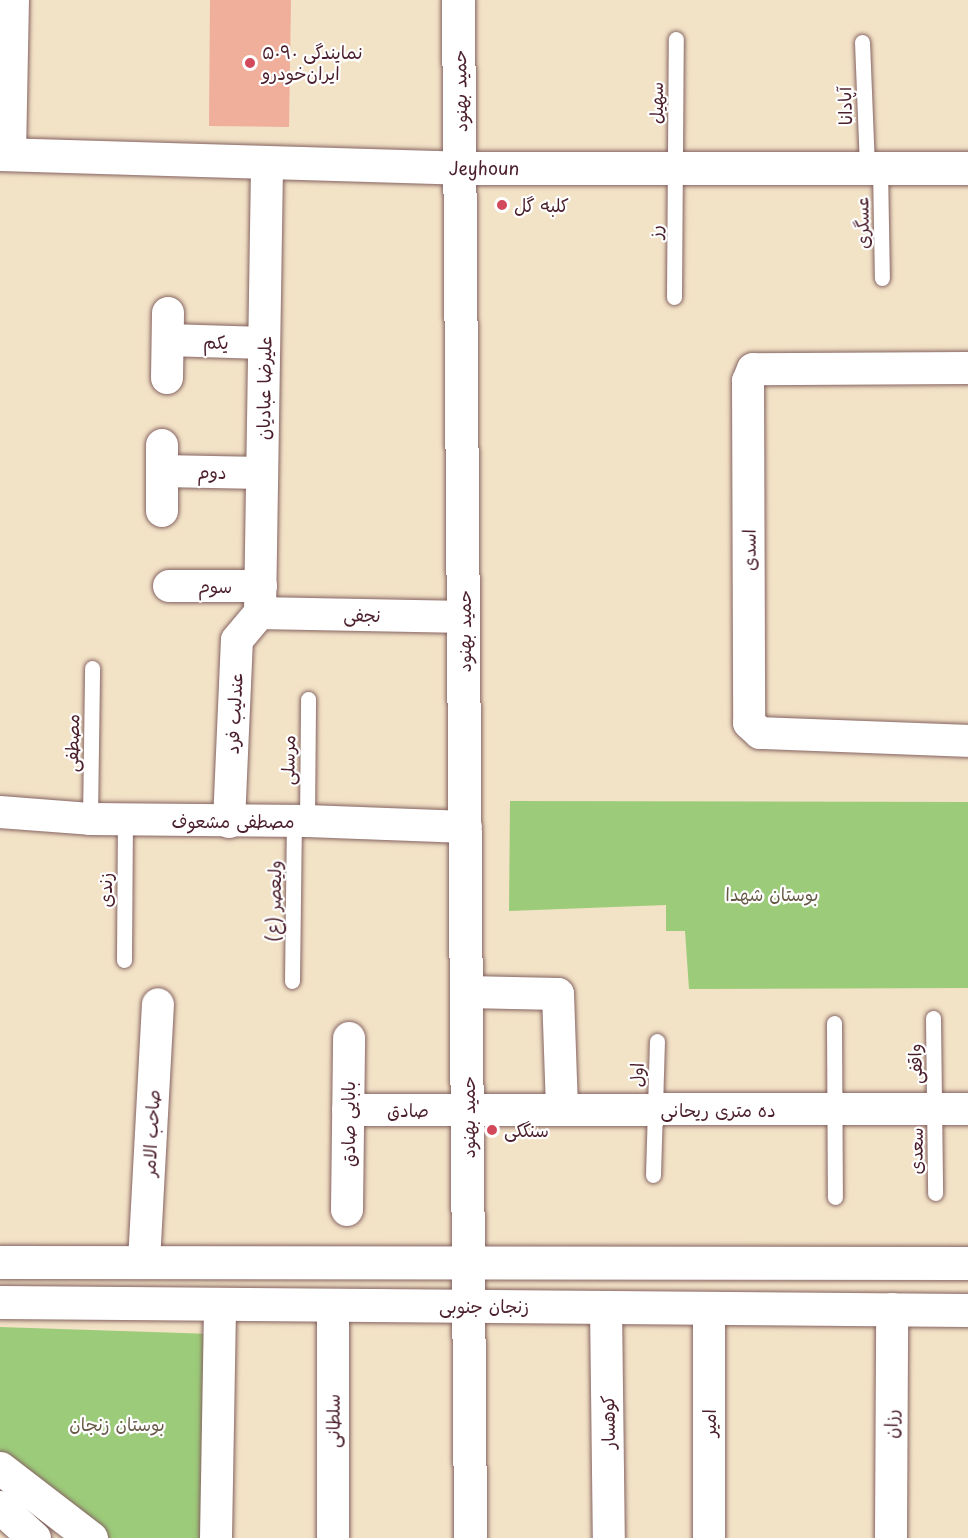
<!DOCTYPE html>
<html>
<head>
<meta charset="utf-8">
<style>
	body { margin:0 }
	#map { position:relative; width:968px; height:1538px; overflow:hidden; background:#f2e2c6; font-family:"Playpen Sans","Playpen Sans Arabic",sans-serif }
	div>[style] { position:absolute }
	.green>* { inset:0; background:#9ccb7a }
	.building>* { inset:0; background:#efaf9b }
	.roads { filter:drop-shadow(0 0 2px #856361) drop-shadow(0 0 2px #856361) }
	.lane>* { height:15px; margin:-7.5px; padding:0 7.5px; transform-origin:7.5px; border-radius:7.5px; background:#fff }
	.street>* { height:32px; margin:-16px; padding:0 16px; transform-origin:16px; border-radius:16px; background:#fff }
	.secondary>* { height:33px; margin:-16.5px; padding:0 16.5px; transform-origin:16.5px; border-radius:16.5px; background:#fff }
	.primary>* { height:33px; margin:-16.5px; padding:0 16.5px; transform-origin:16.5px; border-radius:16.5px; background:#fff }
	.highway>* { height:33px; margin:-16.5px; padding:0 16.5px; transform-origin:16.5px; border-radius:16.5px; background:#fff }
	.dots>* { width:16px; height:16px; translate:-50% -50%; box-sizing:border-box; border:3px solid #fff; border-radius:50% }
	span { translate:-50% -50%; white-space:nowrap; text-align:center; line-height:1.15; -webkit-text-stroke:4.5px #fff; paint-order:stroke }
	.poi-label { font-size:18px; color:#4a1f2b }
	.left { translate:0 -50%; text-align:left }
	.street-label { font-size:18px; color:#4a1f2b }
	.park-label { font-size:18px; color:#675b47 }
</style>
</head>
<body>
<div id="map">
	<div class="green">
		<div style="clip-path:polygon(510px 801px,968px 802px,968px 988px,689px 989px,685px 931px,666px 931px,666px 905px,509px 911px)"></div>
		<div style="clip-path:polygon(0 1327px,212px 1334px,210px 1538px,109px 1538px,27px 1470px,0 1452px)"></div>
	</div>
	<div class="building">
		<div style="clip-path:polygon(210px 0,291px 0,289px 127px,209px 126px)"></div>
	</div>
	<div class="roads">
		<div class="lane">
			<div style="left:862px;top:42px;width:126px;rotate:87.7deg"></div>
			<div style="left:880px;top:168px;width:110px;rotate:89deg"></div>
			<div style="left:674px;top:297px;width:258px;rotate:-89.6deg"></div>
			<div style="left:90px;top:819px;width:151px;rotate:-89.2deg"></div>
			<div style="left:307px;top:821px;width:122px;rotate:-89.5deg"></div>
			<div style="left:124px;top:960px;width:140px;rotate:-89.6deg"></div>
			<div style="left:292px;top:981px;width:160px;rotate:-89.3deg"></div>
			<div style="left:933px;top:1018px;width:175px;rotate:89.3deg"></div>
			<div style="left:834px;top:1023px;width:174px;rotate:89.7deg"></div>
			<div style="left:653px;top:1175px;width:134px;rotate:-88.3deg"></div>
		</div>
		<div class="street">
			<div style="left:10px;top:155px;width:155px;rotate:-88.9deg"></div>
			<div style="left:168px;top:340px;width:96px;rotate:1.8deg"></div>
			<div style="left:968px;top:368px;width:215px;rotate:179.7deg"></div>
			<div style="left:753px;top:369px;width:13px;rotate:113deg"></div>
			<div style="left:748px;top:381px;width:342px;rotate:89.8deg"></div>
			<div style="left:749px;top:723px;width:15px;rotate:42deg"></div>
			<div style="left:760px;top:733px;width:208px;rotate:2.2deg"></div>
			<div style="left:167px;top:378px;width:65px;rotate:-89.1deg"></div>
			<div style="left:162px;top:471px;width:100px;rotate:1.1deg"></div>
			<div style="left:162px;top:511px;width:66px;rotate:-90deg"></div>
			<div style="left:169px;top:586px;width:92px"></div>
			<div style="left:260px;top:613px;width:450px;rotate:-89.1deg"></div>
			<div style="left:260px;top:613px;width:204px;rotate:1.1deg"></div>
			<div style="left:0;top:812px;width:90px;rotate:4.4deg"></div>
			<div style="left:90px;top:819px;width:217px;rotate:0.5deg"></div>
			<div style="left:307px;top:821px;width:159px;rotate:2.2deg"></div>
			<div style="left:229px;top:822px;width:182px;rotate:-87.5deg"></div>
			<div style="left:237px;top:640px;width:35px;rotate:-50deg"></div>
			<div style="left:467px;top:992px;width:91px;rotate:1.3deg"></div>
			<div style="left:558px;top:994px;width:116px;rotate:88deg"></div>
			<div style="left:348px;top:1110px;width:620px;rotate:-0.09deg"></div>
			<div style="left:347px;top:1210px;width:172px;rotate:-89.3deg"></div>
			<div style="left:144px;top:1262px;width:258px;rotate:-86.9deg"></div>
			<div style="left:606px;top:1307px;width:231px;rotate:89.3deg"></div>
			<div style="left:216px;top:1538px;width:234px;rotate:-89deg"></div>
			<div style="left:333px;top:1538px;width:233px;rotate:-90deg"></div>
			<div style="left:709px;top:1538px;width:230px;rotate:-90deg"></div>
			<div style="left:891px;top:1538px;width:229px;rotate:-89.7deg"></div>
		</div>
		<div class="secondary">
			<div style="left:458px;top:0;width:1538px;rotate:89.55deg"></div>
			<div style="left:0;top:154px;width:461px;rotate:1.7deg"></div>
			<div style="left:461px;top:168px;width:507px"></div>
			<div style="left:0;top:1262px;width:968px;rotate:0.06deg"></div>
			<div style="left:0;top:1302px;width:968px;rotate:0.47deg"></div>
		</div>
		<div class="primary">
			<div style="left:0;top:1507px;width:46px;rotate:42.4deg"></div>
		</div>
		<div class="highway">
			<div style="left:0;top:1468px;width:115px;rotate:37.6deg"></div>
		</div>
	</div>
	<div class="dots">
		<div style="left:250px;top:63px;background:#d1495b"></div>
		<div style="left:502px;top:205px;background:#d1495b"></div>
		<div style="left:492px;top:1130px;background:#d1495b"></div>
	</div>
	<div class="poi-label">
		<span class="left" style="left:262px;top:63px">نمایندگی ۵۰۹۰<br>ایران‌خودرو</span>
		<span class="left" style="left:514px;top:205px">کلبه گل</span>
		<span class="left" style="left:504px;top:1130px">سنگکی</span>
	</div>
	<div class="street-label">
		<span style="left:460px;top:91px;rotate:-91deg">حمید بهنود</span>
		<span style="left:656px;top:103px;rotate:-90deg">سهیل</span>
		<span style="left:845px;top:106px;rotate:-92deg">آپادانا</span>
		<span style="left:484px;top:168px">Jeyhoun</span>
		<span style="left:862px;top:223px;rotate:-91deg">عسگری</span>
		<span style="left:655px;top:232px;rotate:-89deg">رز</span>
		<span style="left:216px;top:342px;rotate:2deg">یکم</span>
		<span style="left:264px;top:388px;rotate:-89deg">علیرضا عبادیان</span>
		<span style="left:212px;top:472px;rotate:1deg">دوم</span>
		<span style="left:749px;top:550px;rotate:-90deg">اسدی</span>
		<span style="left:215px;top:586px">سوم</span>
		<span style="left:362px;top:615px;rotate:1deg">نجفی</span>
		<span style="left:464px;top:631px;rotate:-90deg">حمید بهنود</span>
		<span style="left:234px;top:713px;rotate:-87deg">عندلیب فرد</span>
		<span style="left:72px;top:743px;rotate:-89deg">مصطفی</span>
		<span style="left:288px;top:760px;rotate:-89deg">مرسلی</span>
		<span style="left:233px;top:821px">مصطفی مشعوف</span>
		<span style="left:105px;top:890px;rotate:-90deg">زندی</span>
		<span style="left:274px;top:901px;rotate:-89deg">ولیعصر (ع)</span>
		<span style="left:915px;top:1064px;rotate:-92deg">واقفی</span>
		<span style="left:637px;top:1075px;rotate:-89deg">اول</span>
		<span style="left:408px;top:1110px">صادق</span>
		<span style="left:718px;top:1110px">ده متری ریحانی</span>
		<span style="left:468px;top:1117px;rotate:-90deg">حمید بهنود</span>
		<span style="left:348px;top:1124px;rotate:-90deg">بابایی صادق</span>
		<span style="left:151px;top:1133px;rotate:-87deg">صاحب الامر</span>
		<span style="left:916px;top:1151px;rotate:-89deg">سعدی</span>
		<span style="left:484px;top:1306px">زنجان جنوبی</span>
		<span style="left:333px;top:1421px;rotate:-90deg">سلطانی</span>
		<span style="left:608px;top:1422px;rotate:-91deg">کوهسار</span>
		<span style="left:709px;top:1423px;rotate:-90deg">امیر</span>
		<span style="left:891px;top:1424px;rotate:-90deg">رزان</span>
	</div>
	<div class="park-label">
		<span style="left:772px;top:894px">بوستان شهدا</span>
		<span style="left:117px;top:1424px">بوستان زنجان</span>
	</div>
</div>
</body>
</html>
